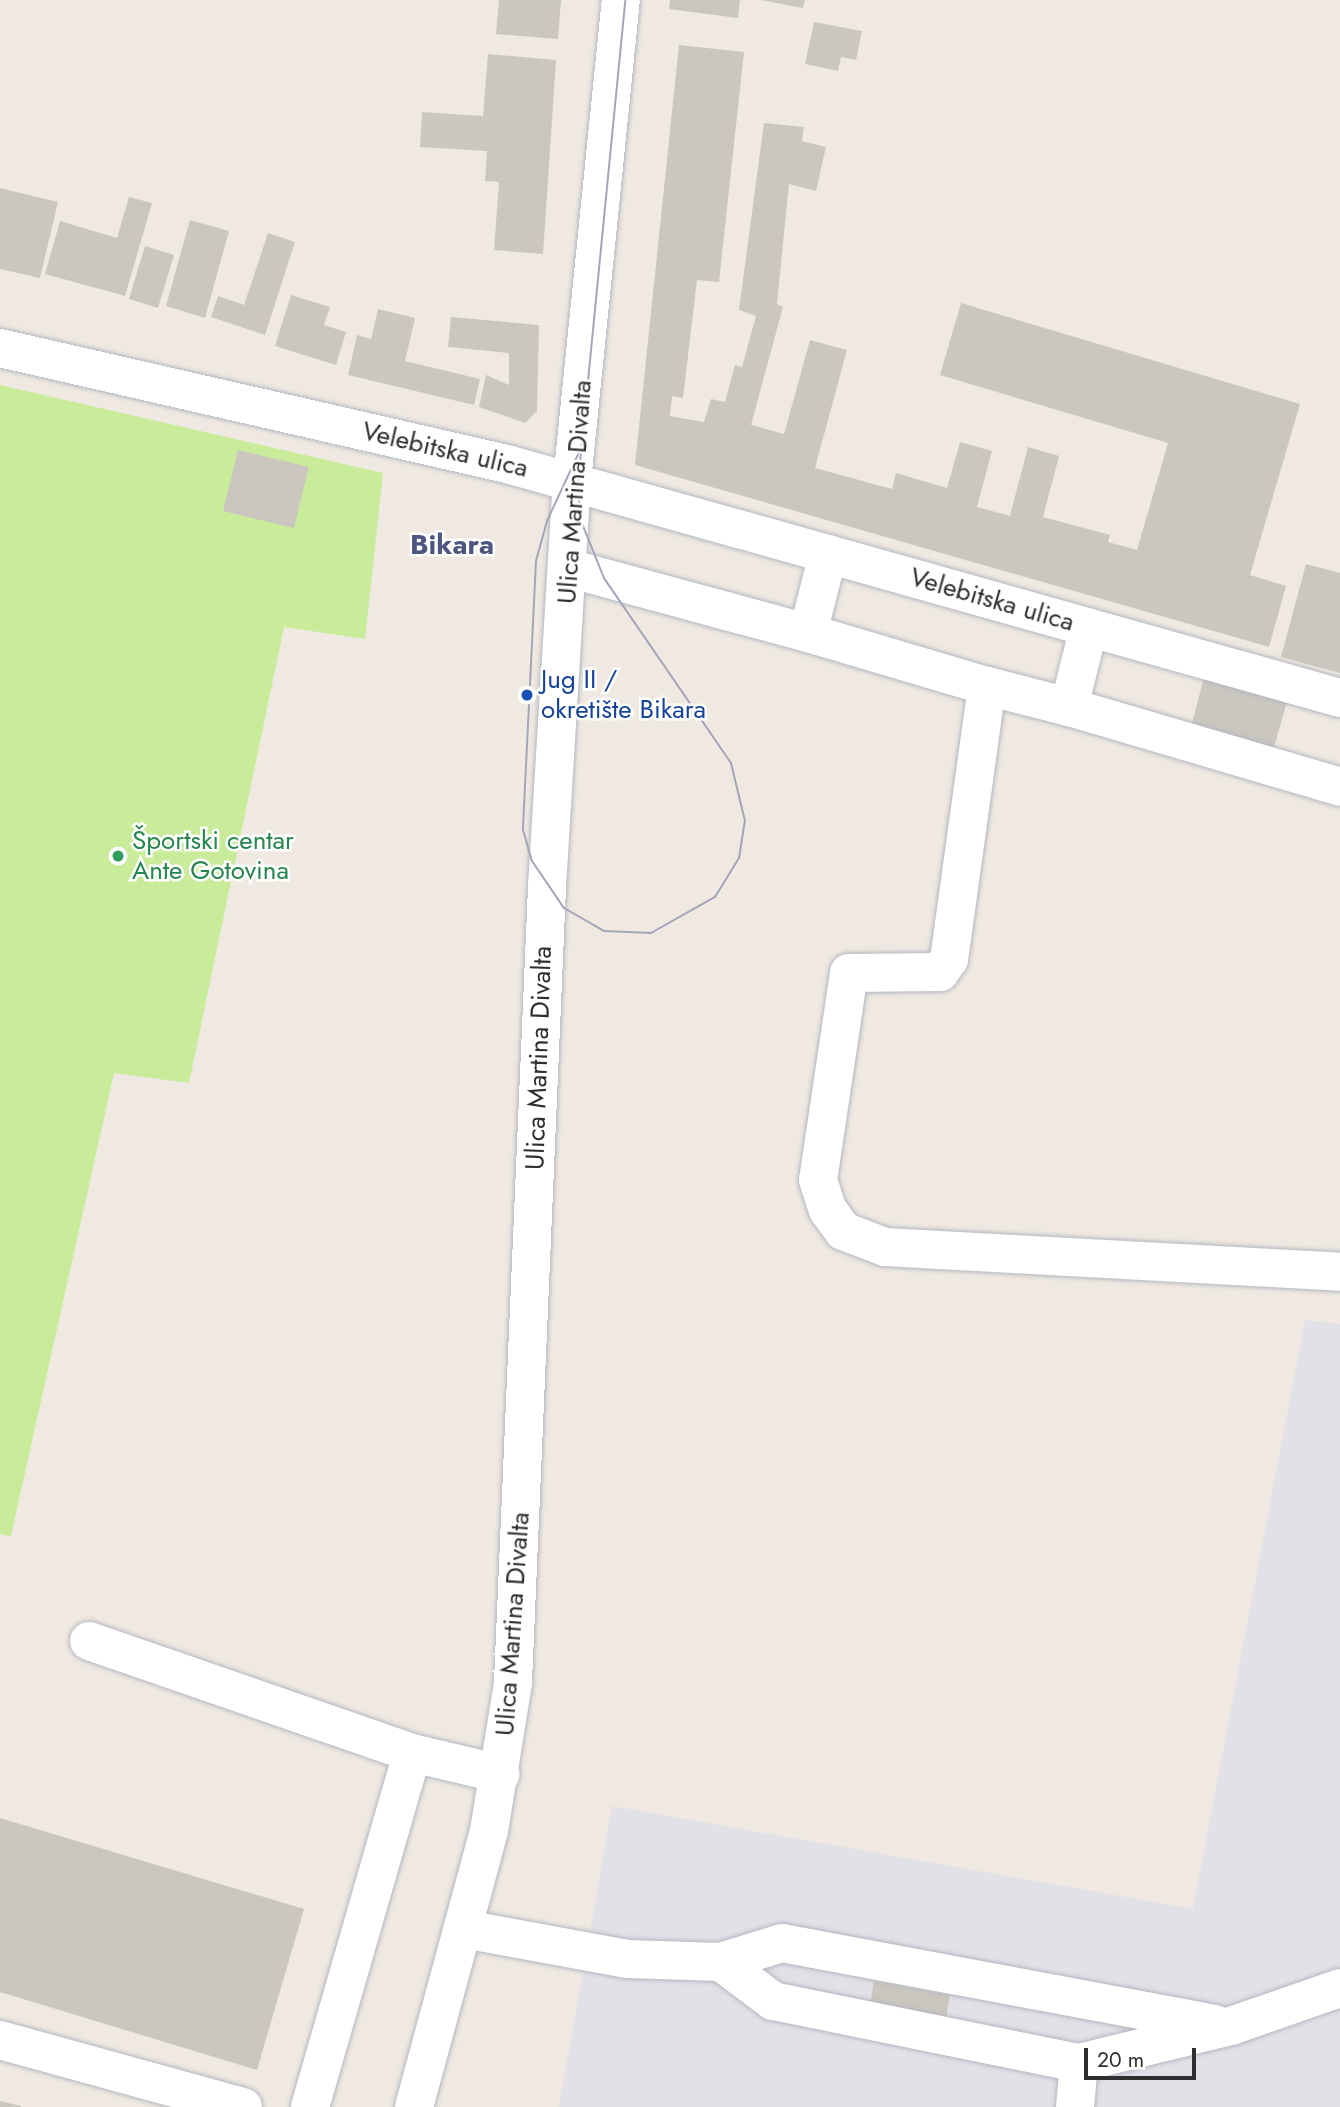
<!DOCTYPE html>
<html>
<head>
<meta charset="utf-8">
<style>
	body { margin:0 }
	#map { position:relative; width:1340px; height:2107px; overflow:hidden; background:#efe9e1; font-family:Jost,sans-serif }
	div>[style] { position:absolute }
	.industrial>* { inset:0; background:#e3e1e8 }
	.pitch>* { inset:0; background:#c9ec9a }
	.building>* { inset:0; background:#cbc7bf }
	.roads { filter:drop-shadow(0 0 2px #b4b7c1) drop-shadow(0 0 2px #b4b7c1) }
	.minor>* { height:38px; margin:-19px; padding:0 19px; transform-origin:19px; border-radius:19px; background:#fff }
	.tram>* { height:2px; margin:-1px; padding:0 1px; transform-origin:1px; border-radius:1px; background:#a3a6b8 }
	.dots>* { width:19px; height:19px; translate:-50% -50%; box-sizing:border-box; border:4px solid #fff; border-radius:50% }
	span { translate:-50% -50%; white-space:nowrap; text-align:center; line-height:1.15; -webkit-text-stroke:5px #fff; paint-order:stroke }
	.street-label { font-size:26px; color:#2e2e2e }
	.transit-label { font-size:26px; color:#164399 }
	.left { translate:0 -50%; text-align:left }
	.leisure-label { font-size:26px; color:#27864d }
	.neighbourhood-label { font-size:28px; color:#4d5680; font-weight:700 }
	.scale { position:absolute; left:1084px; top:2048px; width:112px; height:32px; box-sizing:border-box; border:4px solid #2e2e2e; border-top:0; padding-left:9px; font-size:21px; line-height:24px; white-space:nowrap; color:#2e2e2e; -webkit-text-stroke:5px #fff; paint-order:stroke }
</style>
</head>
<body>
<div id="map">
	<div class="industrial">
		<div style="clip-path:polygon(1305px 1320px,1340px 1324px,1340px 2107px,559px 2107px,612px 1806px,1193px 1909px)"></div>
	</div>
	<div class="pitch">
		<div style="clip-path:polygon(0 385px,383px 473px,365px 639px,284px 627px,189px 1083px,114px 1073px,11px 1536px,0 1534px)"></div>
	</div>
	<div class="building">
		<div style="clip-path:polygon(499px 0,561px 0,558px 39px,496px 34px)"></div>
		<div style="clip-path:polygon(670px 0,740px 0,738px 18px,669px 9px)"></div>
		<div style="clip-path:polygon(761px 0,805px 0,803px 8px)"></div>
		<div style="clip-path:polygon(814px 22px,862px 31px,856px 60px,841px 57px,838px 71px,805px 64px)"></div>
		<div style="clip-path:polygon(679px 45px,744px 52px,719px 282px,697px 280px,683px 398px,672px 396px,670px 416px,704px 422px,711px 399px,725px 402px,735px 365px,742px 367px,756px 316px,739px 310px,764px 123px,804px 127px,802px 141px,826px 147px,816px 191px,789px 184px,777px 304px,783px 307px,751px 425px,784px 434px,810px 340px,847px 350px,815px 468px,892px 489px,896px 473px,947px 488px,960px 442px,992px 451px,977px 507px,1010px 516px,1028px 447px,1059px 456px,1043px 517px,1110px 535px,1108px 542px,1137px 550px,1168px 443px,940px 375px,961px 303px,1300px 404px,1250px 575px,1286px 586px,1269px 647px,635px 465px)"></div>
		<div style="clip-path:polygon(488px 54px,556px 60px,543px 254px,494px 250px,499px 182px,485px 181px,487px 151px,420px 147px,422px 112px,483px 116px)"></div>
		<div style="clip-path:polygon(0 188px,58px 202px,40px 278px,0 269px)"></div>
		<div style="clip-path:polygon(129px 197px,152px 203px,125px 296px,45px 274px,60px 221px,117px 238px)"></div>
		<div style="clip-path:polygon(190px 220px,229px 231px,205px 318px,166px 306px)"></div>
		<div style="clip-path:polygon(268px 233px,295px 242px,265px 335px,211px 317px,218px 296px,244px 305px)"></div>
		<div style="clip-path:polygon(145px 246px,174px 255px,158px 308px,129px 299px)"></div>
		<div style="clip-path:polygon(291px 295px,330px 307px,324px 325px,346px 332px,336px 365px,275px 346px)"></div>
		<div style="clip-path:polygon(378px 309px,415px 318px,405px 361px,480px 379px,474px 405px,348px 375px,357px 335px,371px 339px)"></div>
		<div style="clip-path:polygon(451px 317px,539px 325px,537px 411px,525px 423px,479px 407px,486px 375px,509px 385px,509px 353px,448px 347px)"></div>
		<div style="clip-path:polygon(238px 450px,309px 467px,294px 528px,223px 511px)"></div>
		<div style="clip-path:polygon(1306px 564px,1340px 573px,1340px 673px,1281px 657px)"></div>
		<div style="clip-path:polygon(1205px 674px,1288px 698px,1273px 751px,1191px 727px)"></div>
		<div style="clip-path:polygon(0 1818px,304px 1909px,257px 2070px,0 1992px)"></div>
		<div style="clip-path:polygon(874px 1981px,950px 1995px,946px 2018px,870px 2004px)"></div>
		<div style="clip-path:polygon(0 2101px,21px 2106px,21px 2107px,0 2107px)"></div>
	</div>
	<div class="roads">
		<div class="minor">
			<div style="left:0;top:348px;width:520px;rotate:12.89deg"></div>
			<div style="left:507px;top:464px;width:865px;rotate:15.69deg"></div>
			<div style="left:828px;top:554px;width:81px;rotate:104.2deg"></div>
			<div style="left:808px;top:633px;width:187px;rotate:16.5deg"></div>
			<div style="left:987px;top:686px;width:85px;rotate:14.4deg"></div>
			<div style="left:1069px;top:707px;width:82px;rotate:-76deg"></div>
			<div style="left:568px;top:568px;width:249px;rotate:15.2deg"></div>
			<div style="left:987px;top:686px;width:276px;rotate:97.9deg"></div>
			<div style="left:949px;top:959px;width:16px;rotate:125deg"></div>
			<div style="left:940px;top:972px;width:91px;rotate:179.4deg"></div>
			<div style="left:849px;top:973px;width:209px;rotate:98.5deg"></div>
			<div style="left:818px;top:1180px;width:32px;rotate:72deg"></div>
			<div style="left:828px;top:1210px;width:26px;rotate:54deg"></div>
			<div style="left:843px;top:1231px;width:45px;rotate:20.9deg"></div>
			<div style="left:885px;top:1247px;width:456px;rotate:3.1deg"></div>
			<div style="left:1069px;top:707px;width:283px;rotate:16.4deg"></div>
			<div style="left:89px;top:1641px;width:342px;rotate:19.1deg"></div>
			<div style="left:412px;top:1753px;width:91px;rotate:13.3deg"></div>
			<div style="left:464px;top:1929px;width:166px;rotate:10.4deg"></div>
			<div style="left:627px;top:1959px;width:94px;rotate:1.8deg"></div>
			<div style="left:721px;top:1962px;width:65px;rotate:36.9deg"></div>
			<div style="left:773px;top:2001px;width:312px;rotate:11.5deg"></div>
			<div style="left:1079px;top:2063px;width:156px;rotate:-13.7deg"></div>
			<div style="left:1231px;top:2026px;width:115px;rotate:-19.2deg"></div>
			<div style="left:721px;top:1962px;width:64px;rotate:-17.3deg"></div>
			<div style="left:782px;top:1943px;width:441px;rotate:10.6deg"></div>
			<div style="left:0;top:2040px;width:252px;rotate:15.4deg"></div>
			<div style="left:310px;top:2107px;width:368px;rotate:-73.9deg"></div>
			<div style="left:414px;top:2107px;width:286px;rotate:-74.8deg"></div>
			<div style="left:489px;top:1831px;width:151px;rotate:-80.8deg"></div>
			<div style="left:513px;top:1682px;width:796px;rotate:-87.55deg"></div>
			<div style="left:547px;top:887px;width:407px;rotate:-86.5deg"></div>
			<div style="left:572px;top:481px;width:483px;rotate:-84.2deg"></div>
			<div style="left:1075px;top:2107px;width:44px;rotate:-84.8deg"></div>
		</div>
	</div>
	<div class="tram">
		<div style="left:581px;top:448px;width:81px;rotate:115deg"></div>
		<div style="left:547px;top:521px;width:41px;rotate:105.4deg"></div>
		<div style="left:536px;top:561px;width:269px;rotate:92.8deg"></div>
		<div style="left:523px;top:830px;width:32px;rotate:74deg"></div>
		<div style="left:532px;top:861px;width:57px;rotate:55.8deg"></div>
		<div style="left:564px;top:908px;width:46px;rotate:29.9deg"></div>
		<div style="left:604px;top:931px;width:47px;rotate:2.4deg"></div>
		<div style="left:651px;top:933px;width:73px;rotate:-29.4deg"></div>
		<div style="left:715px;top:897px;width:46px;rotate:-58.4deg"></div>
		<div style="left:739px;top:858px;width:37px;rotate:-81deg"></div>
		<div style="left:745px;top:821px;width:60px;rotate:-103.6deg"></div>
		<div style="left:731px;top:763px;width:224px;rotate:-124.5deg"></div>
		<div style="left:604px;top:578px;width:61px;rotate:-112deg"></div>
		<div style="left:581px;top:521px;width:38px;rotate:-95deg"></div>
		<div style="left:578px;top:483px;width:485px;rotate:-84.4deg"></div>
	</div>
	<div class="dots">
		<div style="left:527px;top:695px;background:#1a4fb4"></div>
		<div style="left:118px;top:856px;background:#2e9e5b"></div>
	</div>
	<div class="street-label">
		<span style="left:445px;top:450px;rotate:13deg">Velebitska ulica</span>
		<span style="left:575px;top:492px;rotate:-86deg">Ulica Martina Divalta</span>
		<span style="left:992px;top:600px;rotate:16deg">Velebitska ulica</span>
		<span style="left:539px;top:1058px;rotate:-88deg">Ulica Martina Divalta</span>
		<span style="left:513px;top:1624px;rotate:-86deg">Ulica Martina Divalta</span>
	</div>
	<div class="transit-label">
		<span class="left" style="left:541px;top:695px">Jug II /<br>okretište Bikara</span>
	</div>
	<div class="leisure-label">
		<span class="left" style="left:132px;top:856px">Športski centar<br>Ante Gotovina</span>
	</div>
	<div class="neighbourhood-label">
		<span style="left:452px;top:545px">Bikara</span>
	</div>
	<div class="scale">20 m</div>
</div>
</body>
</html>
